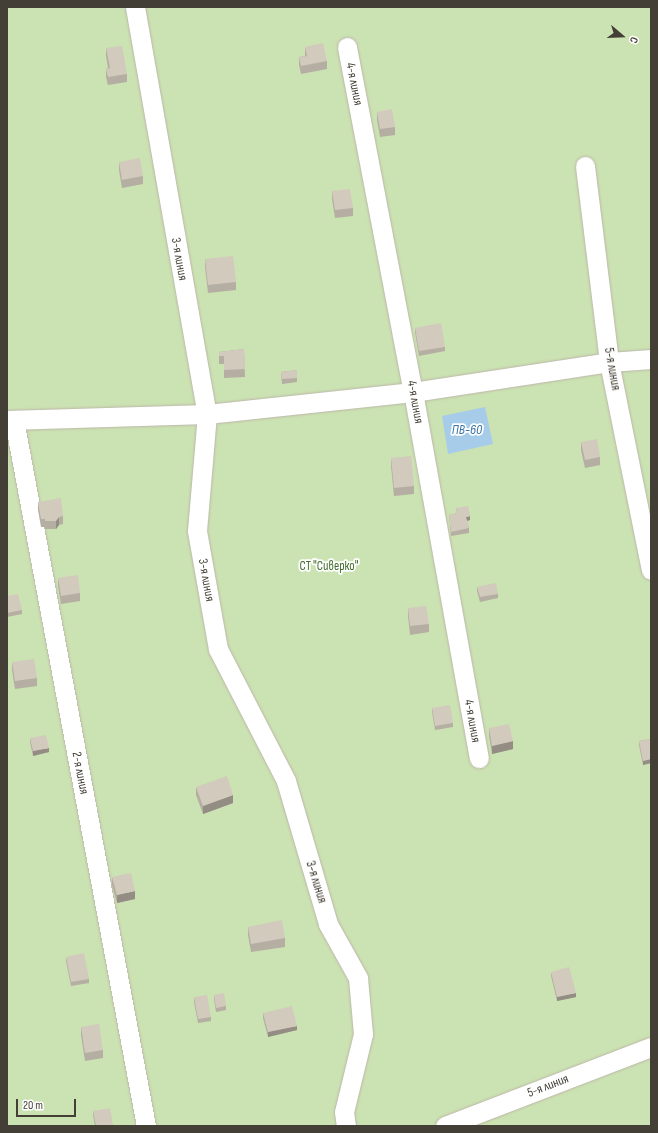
<!DOCTYPE html>
<html>
<head>
<meta charset="utf-8">
<style>
	body { margin:0 }
	#map { position:relative; width:658px; height:1133px; overflow:hidden; background:#f1eee6; font-family:"Sofia Sans Condensed",sans-serif }
	div>[style] { position:absolute }
	.green>* { inset:0; background:#cbe2b2 }
	.water>* { inset:0; background:#a7cce9 }
	.roads { filter:drop-shadow(0 0 1px #bcb6a9) drop-shadow(0 0 1px #bcb6a9) }
	.minor>* { height:19px; margin:-9.5px; padding:0 9.5px; transform-origin:9.5px; border-radius:9.5px; background:#fff }
	.wall>* { inset:0; background:#b5aea2 }
	.shaded-wall>* { inset:0; background:#938d84 }
	.building>* { inset:0; background:#d2cabc }
	span { translate:-50% -50%; white-space:nowrap; text-align:center; line-height:1.15; -webkit-text-stroke:3.5px #fff; paint-order:stroke }
	.street-label { font-size:13px; color:#433e36 }
	.park-label { font-size:13px; color:#456f2f }
	.water-label { font-size:14px; color:#3973a5; font-style:italic }
	.frame { position:absolute; inset:0; border:8px solid #433e36; pointer-events:none }
	.north { position:absolute; left:602px; top:16px; width:40px; height:40px; -webkit-text-stroke:3px #fff; paint-order:stroke; rotate:109deg; font-size:11px; font-weight:700; line-height:16px; text-align:center; color:#433e36 }
	.north::after { content:''; display:block; margin:auto; width:14px; height:18px; background:#433e36; clip-path:polygon(50% 0,100% 100%,50% 72%,0 100%) }
	.scale { position:absolute; left:16px; top:1099px; width:60px; height:18px; box-sizing:border-box; border:2px solid #433e36; border-top:0; padding-left:5px; font-size:12px; line-height:14px; white-space:nowrap; color:#433e36; -webkit-text-stroke:3px #fff; paint-order:stroke }
</style>
</head>
<body>
<div id="map">
	<div class="green">
		<div style="clip-path:polygon(7px 7px,651px 7px,651px 1126px,7px 1126px)"></div>
	</div>
	<div class="water">
		<div style="clip-path:polygon(485px 407px,493px 444px,448px 454px,442px 416px)"></div>
	</div>
	<div class="roads">
		<div class="minor">
			<div style="left:135px;top:7px;width:413px;rotate:80deg"></div>
			<div style="left:207px;top:414px;width:117px;rotate:94.9deg"></div>
			<div style="left:197px;top:531px;width:120px;rotate:79.9deg"></div>
			<div style="left:218px;top:649px;width:148px;rotate:62.7deg"></div>
			<div style="left:286px;top:781px;width:149px;rotate:73.6deg"></div>
			<div style="left:328px;top:924px;width:62px;rotate:60.9deg"></div>
			<div style="left:358px;top:978px;width:56px;rotate:84.9deg"></div>
			<div style="left:363px;top:1034px;width:80px;rotate:103.7deg"></div>
			<div style="left:344px;top:1112px;width:14px;rotate:82deg"></div>
			<div style="left:347px;top:47px;width:351px;rotate:79.2deg"></div>
			<div style="left:413px;top:392px;width:372px;rotate:79.8deg"></div>
			<div style="left:585px;top:166px;width:197px;rotate:83deg"></div>
			<div style="left:609px;top:362px;width:212px;rotate:78.6deg"></div>
			<div style="left:7px;top:420px;width:200px;rotate:-1.7deg"></div>
			<div style="left:207px;top:414px;width:207px;rotate:-6.1deg"></div>
			<div style="left:413px;top:392px;width:198px;rotate:-8.7deg"></div>
			<div style="left:609px;top:362px;width:42px;rotate:-4.1deg"></div>
			<div style="left:14px;top:420px;width:718px;rotate:79.41deg"></div>
			<div style="left:445px;top:1126px;width:221px;rotate:-21deg"></div>
		</div>
	</div>
	<div class="wall">
		<div style="clip-path:polygon(305px 47px,327px 61px,327px 69px,301px 74px,299px 65px,299px 57px,305px 56px)"></div>
		<div style="clip-path:polygon(106px 48px,127px 74px,127px 82px,108px 85px,106px 77px,106px 69px,108px 68px,106px 56px)"></div>
		<div style="clip-path:polygon(377px 112px,395px 127px,395px 135px,380px 137px,377px 120px)"></div>
		<div style="clip-path:polygon(119px 162px,143px 176px,143px 184px,122px 188px,119px 170px)"></div>
		<div style="clip-path:polygon(332px 191px,353px 208px,353px 216px,335px 218px,332px 199px)"></div>
		<div style="clip-path:polygon(205px 259px,236px 282px,236px 290px,208px 293px,205px 267px)"></div>
		<div style="clip-path:polygon(415px 328px,445px 347px,445px 351px,419px 356px,415px 332px)"></div>
		<div style="clip-path:polygon(244px 349px,245px 377px,224px 378px,224px 364px,219px 364px,219px 352px)"></div>
		<div style="clip-path:polygon(297px 370px,297px 382px,282px 384px,281px 372px)"></div>
		<div style="clip-path:polygon(581px 442px,600px 457px,600px 465px,585px 468px,581px 450px)"></div>
		<div style="clip-path:polygon(391px 458px,414px 486px,414px 494px,394px 496px,391px 466px)"></div>
		<div style="clip-path:polygon(38px 502px,63px 516px,63px 524px,59px 525px,56px 529px,45px 529px,45px 527px,41px 527px,38px 510px)"></div>
		<div style="clip-path:polygon(456px 508px,470px 520px,467px 521px,469px 528px,469px 533px,451px 536px,449px 515px,457px 513px)"></div>
		<div style="clip-path:polygon(58px 578px,80px 593px,80px 601px,61px 604px,58px 586px)"></div>
		<div style="clip-path:polygon(477px 587px,498px 594px,498px 598px,480px 602px,477px 591px)"></div>
		<div style="clip-path:polygon(7px 596px,22px 610px,22px 614px,7px 617px)"></div>
		<div style="clip-path:polygon(408px 608px,429px 624px,429px 632px,410px 635px,408px 616px)"></div>
		<div style="clip-path:polygon(12px 662px,37px 678px,37px 686px,15px 689px,12px 670px)"></div>
		<div style="clip-path:polygon(432px 708px,453px 723px,453px 727px,435px 730px,432px 712px)"></div>
		<div style="clip-path:polygon(489px 728px,513px 749px,492px 754px,489px 736px)"></div>
		<div style="clip-path:polygon(30px 738px,49px 752px,33px 756px,30px 742px)"></div>
		<div style="clip-path:polygon(651px 739px,651px 763px,643px 765px,639px 745px,639px 741px)"></div>
		<div style="clip-path:polygon(196px 787px,233px 803px,203px 814px,196px 795px)"></div>
		<div style="clip-path:polygon(112px 877px,135px 899px,117px 903px,112px 885px)"></div>
		<div style="clip-path:polygon(248px 927px,285px 938px,285px 947px,251px 952px,248px 935px)"></div>
		<div style="clip-path:polygon(66px 957px,89px 979px,89px 983px,71px 986px,66px 961px)"></div>
		<div style="clip-path:polygon(551px 972px,576px 997px,557px 1001px,551px 976px)"></div>
		<div style="clip-path:polygon(214px 995px,226px 1006px,226px 1010px,216px 1012px,214px 999px)"></div>
		<div style="clip-path:polygon(194px 997px,211px 1017px,211px 1021px,198px 1023px,194px 1002px)"></div>
		<div style="clip-path:polygon(263px 1013px,297px 1030px,268px 1037px,263px 1018px)"></div>
		<div style="clip-path:polygon(81px 1027px,103px 1050px,103px 1058px,85px 1061px,81px 1035px)"></div>
		<div style="clip-path:polygon(93px 1111px,113px 1126px,95px 1126px,93px 1115px)"></div>
	</div>
	<div class="shaded-wall">
		<div style="clip-path:polygon(470px 516px,470px 520px,466px 521px,466px 517px)"></div>
		<div style="clip-path:polygon(59px 517px,59px 525px,56px 529px,56px 521px)"></div>
		<div style="clip-path:polygon(513px 741px,513px 749px,492px 754px,492px 746px)"></div>
		<div style="clip-path:polygon(49px 748px,49px 752px,33px 756px,33px 751px)"></div>
		<div style="clip-path:polygon(651px 759px,651px 763px,643px 765px,643px 761px)"></div>
		<div style="clip-path:polygon(233px 795px,233px 803px,203px 814px,203px 806px)"></div>
		<div style="clip-path:polygon(135px 891px,135px 899px,117px 903px,117px 895px)"></div>
		<div style="clip-path:polygon(576px 993px,576px 997px,557px 1001px,557px 997px)"></div>
		<div style="clip-path:polygon(297px 1026px,297px 1030px,268px 1037px,268px 1032px)"></div>
	</div>
	<div class="building">
		<div style="clip-path:polygon(323px 43px,327px 61px,301px 66px,299px 57px,307px 56px,305px 47px)"></div>
		<div style="clip-path:polygon(122px 46px,127px 74px,108px 77px,106px 69px,110px 68px,106px 48px)"></div>
		<div style="clip-path:polygon(392px 109px,395px 127px,380px 129px,377px 112px)"></div>
		<div style="clip-path:polygon(140px 158px,143px 176px,122px 180px,119px 162px)"></div>
		<div style="clip-path:polygon(350px 189px,353px 208px,335px 210px,332px 191px)"></div>
		<div style="clip-path:polygon(233px 256px,236px 282px,208px 285px,205px 259px)"></div>
		<div style="clip-path:polygon(441px 323px,445px 347px,419px 351px,415px 328px)"></div>
		<div style="clip-path:polygon(244px 349px,245px 369px,224px 370px,224px 356px,219px 356px,219px 352px)"></div>
		<div style="clip-path:polygon(297px 370px,297px 378px,282px 379px,281px 372px)"></div>
		<div style="clip-path:polygon(597px 439px,600px 457px,585px 460px,581px 442px)"></div>
		<div style="clip-path:polygon(411px 456px,414px 486px,394px 488px,391px 458px)"></div>
		<div style="clip-path:polygon(61px 498px,63px 516px,59px 517px,56px 521px,45px 521px,45px 519px,41px 519px,38px 502px)"></div>
		<div style="clip-path:polygon(468px 506px,470px 516px,466px 517px,469px 528px,451px 532px,449px 515px,457px 513px,456px 508px)"></div>
		<div style="clip-path:polygon(78px 575px,80px 593px,61px 596px,58px 578px)"></div>
		<div style="clip-path:polygon(496px 583px,498px 594px,480px 597px,477px 587px)"></div>
		<div style="clip-path:polygon(18px 594px,22px 610px,7px 613px,7px 596px)"></div>
		<div style="clip-path:polygon(426px 606px,429px 624px,410px 626px,408px 608px)"></div>
		<div style="clip-path:polygon(34px 659px,37px 678px,15px 681px,12px 662px)"></div>
		<div style="clip-path:polygon(450px 705px,453px 723px,435px 726px,432px 708px)"></div>
		<div style="clip-path:polygon(509px 724px,513px 741px,492px 746px,489px 728px)"></div>
		<div style="clip-path:polygon(46px 735px,49px 748px,33px 751px,30px 738px)"></div>
		<div style="clip-path:polygon(651px 739px,651px 759px,643px 761px,639px 741px)"></div>
		<div style="clip-path:polygon(227px 776px,233px 795px,203px 806px,196px 787px)"></div>
		<div style="clip-path:polygon(131px 873px,135px 891px,117px 895px,112px 877px)"></div>
		<div style="clip-path:polygon(282px 920px,285px 938px,251px 944px,248px 927px)"></div>
		<div style="clip-path:polygon(84px 953px,89px 979px,71px 982px,66px 957px)"></div>
		<div style="clip-path:polygon(569px 967px,576px 993px,557px 997px,551px 972px)"></div>
		<div style="clip-path:polygon(224px 993px,226px 1006px,216px 1008px,214px 995px)"></div>
		<div style="clip-path:polygon(207px 995px,211px 1017px,198px 1019px,194px 997px)"></div>
		<div style="clip-path:polygon(292px 1006px,297px 1026px,268px 1032px,263px 1013px)"></div>
		<div style="clip-path:polygon(99px 1024px,103px 1050px,85px 1053px,81px 1027px)"></div>
		<div style="clip-path:polygon(110px 1108px,113px 1126px,96px 1126px,93px 1111px)"></div>
	</div>
	<div class="street-label">
		<span style="left:354px;top:84px;rotate:79deg">4-я линия</span>
		<span style="left:179px;top:259px;rotate:80deg">3-я линия</span>
		<span style="left:612px;top:369px;rotate:80deg">5-я линия</span>
		<span style="left:415px;top:402px;rotate:80deg">4-я линия</span>
		<span style="left:206px;top:580px;rotate:80deg">3-я линия</span>
		<span style="left:472px;top:721px;rotate:80deg">4-я линия</span>
		<span style="left:80px;top:773px;rotate:79deg">2-я линия</span>
		<span style="left:316px;top:882px;rotate:73deg">3-я линия</span>
		<span style="left:548px;top:1086px;rotate:-21deg">5-я линия</span>
	</div>
	<div class="park-label">
		<span style="left:329px;top:566px">СТ "Сиверко"</span>
	</div>
	<div class="water-label">
		<span style="left:467px;top:430px">ПВ-60</span>
	</div>
	<div class="frame"></div>
	<div class="north">С</div>
	<div class="scale">20 m</div>
</div>
</body>
</html>
